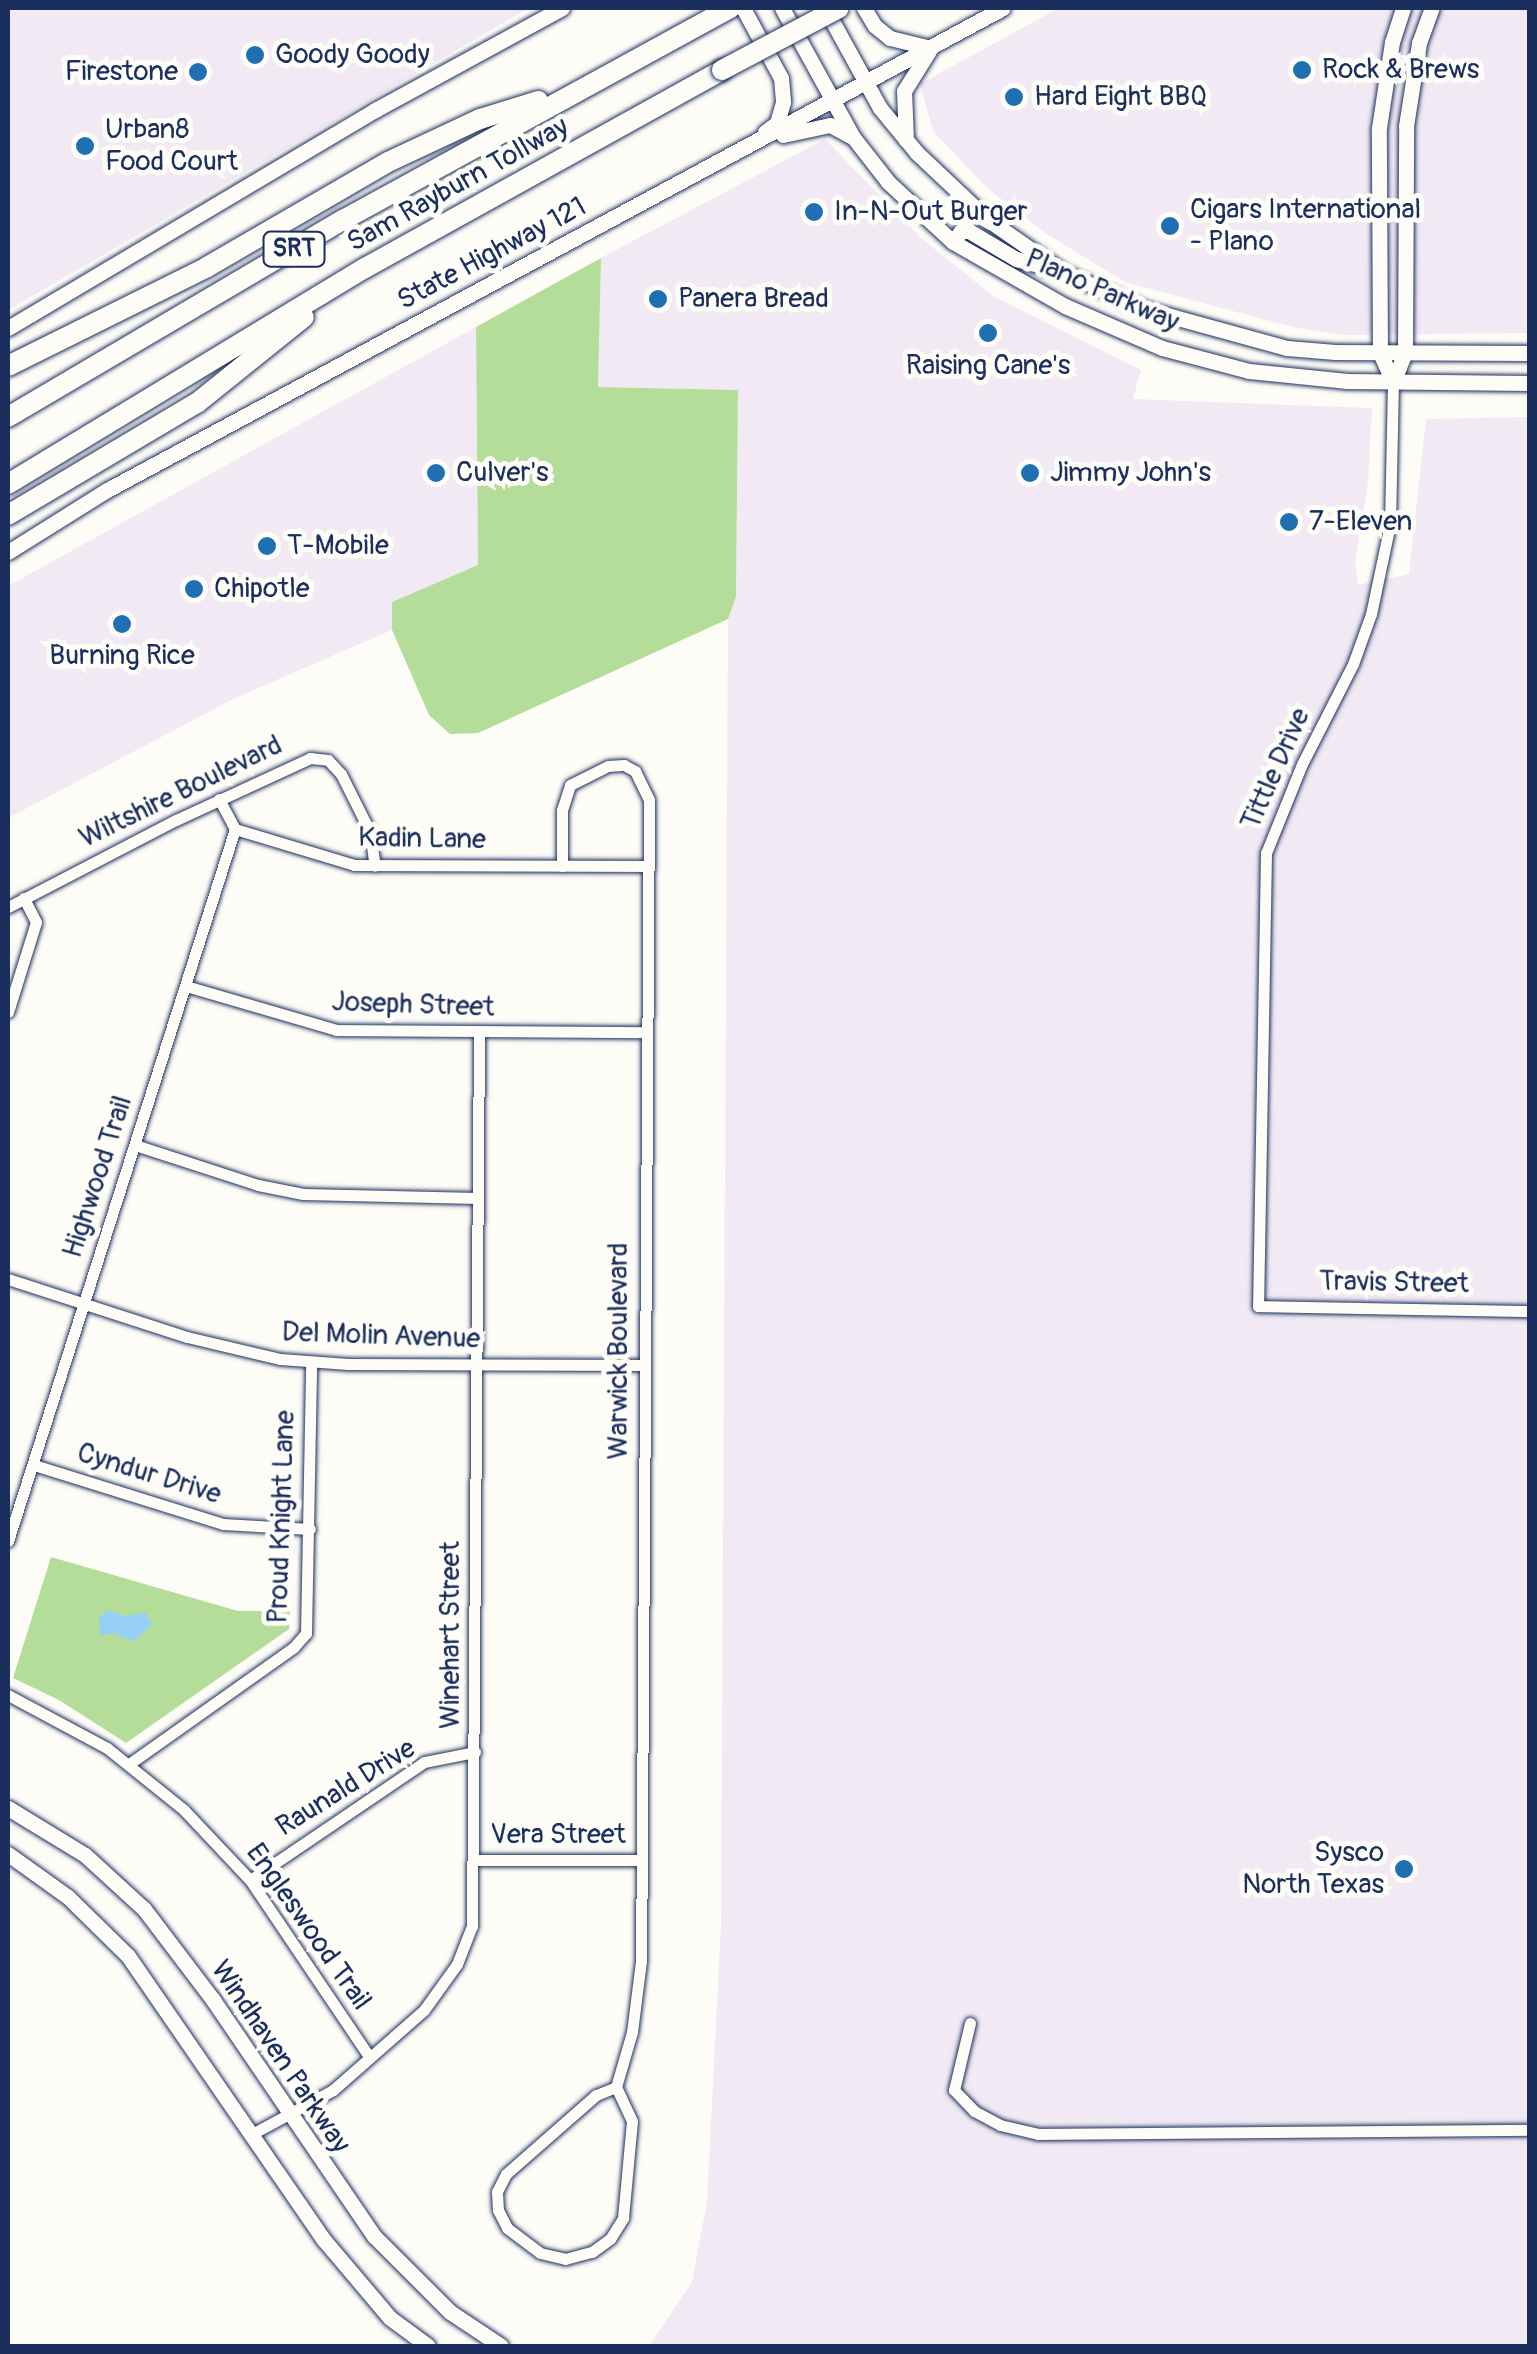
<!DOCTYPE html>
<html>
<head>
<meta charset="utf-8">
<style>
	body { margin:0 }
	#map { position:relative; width:1537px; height:2354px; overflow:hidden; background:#fdfcf7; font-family:Pangolin,sans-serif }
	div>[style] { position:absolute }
	.built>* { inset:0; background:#f1e9f4 }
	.green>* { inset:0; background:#b4dd9a }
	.water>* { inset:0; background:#96d0f6 }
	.roads { filter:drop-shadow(0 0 2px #1b2f5e) drop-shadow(0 0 2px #1b2f5e) }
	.street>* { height:11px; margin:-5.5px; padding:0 5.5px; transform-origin:5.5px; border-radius:5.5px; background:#fdfcf7 }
	.secondary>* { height:15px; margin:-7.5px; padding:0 7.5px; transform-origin:7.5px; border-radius:7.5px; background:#fdfcf7 }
	.highway>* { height:20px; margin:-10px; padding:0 10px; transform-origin:10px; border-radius:10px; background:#fdfcf7 }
	.bridges { filter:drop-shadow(0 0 2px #1b2f5e) drop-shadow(0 0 2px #1b2f5e) }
	.highway-bridge>* { height:20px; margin:-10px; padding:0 10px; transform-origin:10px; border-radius:10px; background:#fdfcf7 }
	.dots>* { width:28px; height:28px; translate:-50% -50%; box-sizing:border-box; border:5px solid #fdfcf7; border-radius:50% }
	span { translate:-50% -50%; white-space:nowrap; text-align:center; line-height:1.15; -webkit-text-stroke:10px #fdfcf7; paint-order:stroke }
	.shield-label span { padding:2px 8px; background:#fdfcf7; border:2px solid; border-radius:8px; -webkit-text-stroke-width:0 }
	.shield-label { font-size:25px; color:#1b2f5e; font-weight:700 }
	.poi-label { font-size:28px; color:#1b2f5e }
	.left { translate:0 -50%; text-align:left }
	.right { translate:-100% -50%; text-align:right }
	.street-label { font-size:28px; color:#1b2f5e }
	.frame { position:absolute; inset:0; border:10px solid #1b2f5e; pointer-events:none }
</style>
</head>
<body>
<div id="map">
	<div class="built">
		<div style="clip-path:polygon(8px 8px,529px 8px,8px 310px)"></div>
		<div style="clip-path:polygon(1059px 8px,1529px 8px,1529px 333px,1345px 335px,1293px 327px,1125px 282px,1047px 234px,987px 188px,933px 131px,920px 84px)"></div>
		<div style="clip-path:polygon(825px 139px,921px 238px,993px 296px,1141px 370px,1133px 399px,1372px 408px,1368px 482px,1355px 561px,1358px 585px,1409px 574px,1426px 419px,1529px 417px,1529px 2346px,649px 2346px,692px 2282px,707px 2202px,721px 1926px,728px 619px,736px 597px,738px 390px,598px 387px,601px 258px)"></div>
		<div style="clip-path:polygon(476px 327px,478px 565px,392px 602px,392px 630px,235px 698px,8px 818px,8px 586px)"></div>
	</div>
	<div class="green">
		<div style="clip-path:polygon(601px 258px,598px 387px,738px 390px,736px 597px,728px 619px,478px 733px,450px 734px,429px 715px,392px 630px,392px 602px,478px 565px,476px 327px)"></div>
		<div style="clip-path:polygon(51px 1557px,238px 1611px,290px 1611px,289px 1629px,126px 1743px,59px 1700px,13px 1678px)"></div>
	</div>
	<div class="water">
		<div style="clip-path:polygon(108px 1611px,127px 1616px,145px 1612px,152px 1624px,134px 1642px,114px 1633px,100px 1635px,99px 1617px)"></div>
	</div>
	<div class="roads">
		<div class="street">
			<div style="left:1393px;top:382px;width:142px;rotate:91.2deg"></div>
			<div style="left:1390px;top:524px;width:92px;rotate:101.9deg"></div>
			<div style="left:1371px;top:614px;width:53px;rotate:109.8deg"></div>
			<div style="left:1353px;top:664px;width:112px;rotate:117deg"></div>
			<div style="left:1302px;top:764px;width:96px;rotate:112deg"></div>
			<div style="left:1266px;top:853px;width:453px;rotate:91deg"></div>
			<div style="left:1258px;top:1306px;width:272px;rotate:1.1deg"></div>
			<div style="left:219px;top:799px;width:34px;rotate:62deg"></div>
			<div style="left:235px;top:829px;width:124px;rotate:16.8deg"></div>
			<div style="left:354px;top:865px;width:293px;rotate:0.2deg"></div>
			<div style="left:562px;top:866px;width:56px;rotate:-90deg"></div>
			<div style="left:562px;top:810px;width:26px;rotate:-72deg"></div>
			<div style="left:570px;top:785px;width:42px;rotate:-26.6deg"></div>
			<div style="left:608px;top:766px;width:16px;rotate:-4deg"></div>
			<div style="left:624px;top:765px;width:13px;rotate:29deg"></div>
			<div style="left:635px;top:771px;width:32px;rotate:64deg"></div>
			<div style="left:649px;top:800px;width:1161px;rotate:90.39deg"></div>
			<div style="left:641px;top:1961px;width:72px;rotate:97.2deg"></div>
			<div style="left:632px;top:2032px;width:57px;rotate:106.2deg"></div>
			<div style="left:616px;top:2087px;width:22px;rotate:158deg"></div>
			<div style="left:596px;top:2095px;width:120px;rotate:138.7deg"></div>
			<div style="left:506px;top:2174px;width:20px;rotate:117deg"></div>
			<div style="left:497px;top:2192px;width:18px;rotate:87deg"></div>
			<div style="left:498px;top:2210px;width:20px;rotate:63deg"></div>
			<div style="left:507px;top:2228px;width:41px;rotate:37.1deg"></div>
			<div style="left:540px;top:2253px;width:26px;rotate:13deg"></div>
			<div style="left:565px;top:2259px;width:28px;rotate:-15deg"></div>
			<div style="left:592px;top:2252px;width:22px;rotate:-36deg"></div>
			<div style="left:610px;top:2239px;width:25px;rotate:-58deg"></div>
			<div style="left:623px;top:2218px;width:97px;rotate:-84.7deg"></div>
			<div style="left:632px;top:2121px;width:38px;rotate:-115deg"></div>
			<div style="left:8px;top:907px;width:189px;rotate:-27.4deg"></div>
			<div style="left:176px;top:820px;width:148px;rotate:-24.8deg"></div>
			<div style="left:310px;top:758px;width:18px;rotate:6deg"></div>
			<div style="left:328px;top:760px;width:19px;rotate:47deg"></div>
			<div style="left:341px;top:774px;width:65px;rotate:63.4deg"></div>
			<div style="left:370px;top:832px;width:34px;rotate:82deg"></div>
			<div style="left:186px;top:986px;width:156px;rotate:16.3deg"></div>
			<div style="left:336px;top:1030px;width:310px;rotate:0.4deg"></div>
			<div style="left:8px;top:1012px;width:94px;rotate:-72.7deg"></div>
			<div style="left:36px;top:922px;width:27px;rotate:-117deg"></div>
			<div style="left:135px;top:1145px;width:129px;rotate:18deg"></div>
			<div style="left:258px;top:1185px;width:46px;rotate:11.3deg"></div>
			<div style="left:303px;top:1194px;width:175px;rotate:1.3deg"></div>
			<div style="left:8px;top:1279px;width:188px;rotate:18deg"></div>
			<div style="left:187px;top:1337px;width:96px;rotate:13.3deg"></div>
			<div style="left:280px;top:1359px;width:68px;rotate:4.2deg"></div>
			<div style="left:348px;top:1364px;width:296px;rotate:0.2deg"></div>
			<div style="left:34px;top:1465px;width:198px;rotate:17.3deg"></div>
			<div style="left:223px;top:1524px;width:87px;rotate:3.3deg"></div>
			<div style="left:8px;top:1541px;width:747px;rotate:-72.32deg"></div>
			<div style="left:8px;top:1695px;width:112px;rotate:28.2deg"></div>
			<div style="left:107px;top:1748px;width:99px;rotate:38.8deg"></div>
			<div style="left:184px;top:1810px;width:96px;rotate:46.7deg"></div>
			<div style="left:250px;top:1880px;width:211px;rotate:56deg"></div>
			<div style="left:129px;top:1764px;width:202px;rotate:-35.3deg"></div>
			<div style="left:294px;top:1647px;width:18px;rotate:-49deg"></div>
			<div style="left:306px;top:1633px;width:271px;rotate:-88.9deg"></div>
			<div style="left:475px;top:1860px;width:166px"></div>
			<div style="left:250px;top:1880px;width:210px;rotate:-34.1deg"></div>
			<div style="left:424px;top:1762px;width:52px;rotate:-11.1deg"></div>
			<div style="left:970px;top:2023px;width:69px;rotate:103.4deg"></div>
			<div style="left:954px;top:2090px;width:29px;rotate:46deg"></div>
			<div style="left:974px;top:2111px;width:30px;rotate:28deg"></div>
			<div style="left:1000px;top:2125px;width:39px;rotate:13deg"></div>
			<div style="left:1038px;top:2134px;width:492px;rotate:-0.5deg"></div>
			<div style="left:252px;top:2134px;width:92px;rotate:-28.5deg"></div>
			<div style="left:333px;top:2090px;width:121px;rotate:-41.3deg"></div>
			<div style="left:424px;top:2010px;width:57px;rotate:-54.3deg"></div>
			<div style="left:457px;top:1964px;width:41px;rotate:-68.5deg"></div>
			<div style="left:472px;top:1926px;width:894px;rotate:-89.55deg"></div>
		</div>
		<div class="secondary">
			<div style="left:743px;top:8px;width:80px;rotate:61.5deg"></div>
			<div style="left:781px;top:78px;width:24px;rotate:85deg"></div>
			<div style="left:783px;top:102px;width:22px;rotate:106deg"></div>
			<div style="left:777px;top:123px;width:15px;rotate:143deg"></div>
			<div style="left:782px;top:8px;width:147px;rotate:61.2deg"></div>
			<div style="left:853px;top:137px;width:57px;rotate:52.1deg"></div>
			<div style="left:888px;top:182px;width:88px;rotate:42.7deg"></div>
			<div style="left:953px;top:242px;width:129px;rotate:29.7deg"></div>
			<div style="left:1065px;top:306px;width:106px;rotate:23.4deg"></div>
			<div style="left:1162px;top:348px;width:90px;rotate:14.8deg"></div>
			<div style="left:1249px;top:371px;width:99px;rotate:5.8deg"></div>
			<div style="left:1347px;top:381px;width:183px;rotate:0.6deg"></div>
			<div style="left:825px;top:8px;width:114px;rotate:61.2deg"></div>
			<div style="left:880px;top:108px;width:58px;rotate:50.6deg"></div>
			<div style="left:917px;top:153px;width:96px;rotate:43.3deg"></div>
			<div style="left:987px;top:219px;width:93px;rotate:34.9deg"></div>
			<div style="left:1063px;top:272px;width:90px;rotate:24.3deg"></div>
			<div style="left:1145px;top:309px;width:147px;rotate:15.4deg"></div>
			<div style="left:1287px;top:348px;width:48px;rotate:4.8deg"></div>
			<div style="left:1335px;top:352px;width:195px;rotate:0.3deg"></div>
			<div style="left:864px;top:8px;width:21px;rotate:59deg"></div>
			<div style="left:875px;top:26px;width:19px;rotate:39deg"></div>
			<div style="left:890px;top:38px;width:42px;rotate:13.7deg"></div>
			<div style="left:783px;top:135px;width:48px;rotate:-12deg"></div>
			<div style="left:830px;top:125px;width:24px;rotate:28deg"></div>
			<div style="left:906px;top:140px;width:49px;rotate:-92.3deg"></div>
			<div style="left:904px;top:91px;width:47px;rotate:-58deg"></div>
			<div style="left:953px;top:242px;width:14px;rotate:-54deg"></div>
			<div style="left:961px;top:231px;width:8px"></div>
			<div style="left:969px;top:231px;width:55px;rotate:30.8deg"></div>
			<div style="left:1016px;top:259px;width:35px;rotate:15deg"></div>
			<div style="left:8px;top:328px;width:427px;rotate:-30.7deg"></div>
			<div style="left:375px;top:110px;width:213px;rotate:-28.6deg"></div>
			<div style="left:1393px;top:382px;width:32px;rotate:-114deg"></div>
			<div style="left:1380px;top:353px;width:225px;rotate:-90.3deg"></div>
			<div style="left:1379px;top:128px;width:87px;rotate:-81.4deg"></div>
			<div style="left:1392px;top:42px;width:36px;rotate:-72deg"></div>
			<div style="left:1393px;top:382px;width:32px;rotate:-68deg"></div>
			<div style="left:1405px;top:352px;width:226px;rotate:-89.7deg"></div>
			<div style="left:1406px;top:126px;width:84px;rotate:-81.1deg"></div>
			<div style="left:1419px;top:43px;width:37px;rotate:-70deg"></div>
			<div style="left:8px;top:552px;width:117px;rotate:-32.1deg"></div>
			<div style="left:107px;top:490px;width:1017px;rotate:-28.28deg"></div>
			<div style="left:8px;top:1808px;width:90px;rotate:31.4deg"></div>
			<div style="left:85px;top:1855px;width:80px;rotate:42.5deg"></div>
			<div style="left:144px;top:1909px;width:114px;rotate:52.8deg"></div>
			<div style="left:213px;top:2000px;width:286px;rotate:55.7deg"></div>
			<div style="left:374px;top:2236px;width:107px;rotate:45deg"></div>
			<div style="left:450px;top:2312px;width:61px;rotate:33.7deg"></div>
			<div style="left:8px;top:1854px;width:74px;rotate:35.6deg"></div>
			<div style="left:68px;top:1897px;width:84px;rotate:44.5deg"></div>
			<div style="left:128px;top:1956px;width:345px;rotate:55.4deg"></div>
			<div style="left:324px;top:2240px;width:102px;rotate:49.8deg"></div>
			<div style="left:390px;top:2318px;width:47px;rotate:36.4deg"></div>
		</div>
		<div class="highway">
			<div style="left:8px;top:366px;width:222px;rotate:-26.4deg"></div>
			<div style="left:207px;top:267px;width:209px;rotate:-30.1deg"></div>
			<div style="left:388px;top:162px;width:102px;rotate:-25.1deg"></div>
			<div style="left:480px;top:119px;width:61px;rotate:-17.2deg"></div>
			<div style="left:8px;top:417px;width:389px;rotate:-30.5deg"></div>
			<div style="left:343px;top:220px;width:442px;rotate:-28.7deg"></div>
			<div style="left:8px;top:484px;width:417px;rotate:-31.2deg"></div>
			<div style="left:365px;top:268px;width:408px;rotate:-29deg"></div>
			<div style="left:8px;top:515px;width:220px;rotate:-30.7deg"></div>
			<div style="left:197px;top:403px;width:137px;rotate:-38.8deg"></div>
		</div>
	</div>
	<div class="bridges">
		<div class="highway-bridge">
			<div style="left:722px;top:70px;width:132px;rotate:-27.9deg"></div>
		</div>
	</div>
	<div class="dots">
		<div style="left:255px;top:55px;background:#1f6fb2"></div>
		<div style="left:1302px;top:70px;background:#1f6fb2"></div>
		<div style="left:198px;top:72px;background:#1f6fb2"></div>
		<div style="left:1014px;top:97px;background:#1f6fb2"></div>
		<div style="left:85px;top:146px;background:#1f6fb2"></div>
		<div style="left:814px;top:212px;background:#1f6fb2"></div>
		<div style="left:1170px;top:226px;background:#1f6fb2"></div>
		<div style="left:658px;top:299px;background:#1f6fb2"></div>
		<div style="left:988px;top:333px;background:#1f6fb2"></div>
		<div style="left:436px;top:473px;background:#1f6fb2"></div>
		<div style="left:1030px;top:473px;background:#1f6fb2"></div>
		<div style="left:1289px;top:522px;background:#1f6fb2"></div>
		<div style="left:267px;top:546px;background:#1f6fb2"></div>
		<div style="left:194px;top:589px;background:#1f6fb2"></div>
		<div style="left:122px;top:624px;background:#1f6fb2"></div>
		<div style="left:1404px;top:1869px;background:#1f6fb2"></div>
	</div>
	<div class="shield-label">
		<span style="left:294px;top:249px">SRT</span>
	</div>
	<div class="poi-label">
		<span class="left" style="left:275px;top:55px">Goody Goody</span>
		<span class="left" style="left:1322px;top:70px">Rock &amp; Brews</span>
		<span class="right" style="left:178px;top:72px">Firestone</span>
		<span class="left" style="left:1034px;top:97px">Hard Eight BBQ</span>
		<span class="left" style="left:105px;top:146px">Urban8<br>Food Court</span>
		<span class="left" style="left:1190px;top:226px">Cigars International<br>- Plano</span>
		<span class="left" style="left:834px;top:212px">In-N-Out Burger</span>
		<span class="left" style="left:678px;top:299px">Panera Bread</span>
		<span style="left:988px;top:366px">Raising Cane's</span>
		<span class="left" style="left:456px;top:473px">Culver's</span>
		<span class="left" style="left:1050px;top:473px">Jimmy John's</span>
		<span class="left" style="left:1309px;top:522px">7-Eleven</span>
		<span class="left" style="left:287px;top:546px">T-Mobile</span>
		<span class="left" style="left:214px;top:589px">Chipotle</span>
		<span style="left:122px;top:656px">Burning Rice</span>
		<span class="right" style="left:1384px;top:1869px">Sysco<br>North Texas</span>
	</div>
	<div class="street-label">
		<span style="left:458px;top:185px;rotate:-29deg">Sam Rayburn Tollway</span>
		<span style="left:492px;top:254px;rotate:-28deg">State Highway 121</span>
		<span style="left:1102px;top:291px;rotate:24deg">Plano Parkway</span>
		<span style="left:1276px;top:769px;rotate:-66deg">Tittle Drive</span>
		<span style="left:181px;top:792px;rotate:-26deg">Wiltshire Boulevard</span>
		<span style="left:422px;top:839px;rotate:1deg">Kadin Lane</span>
		<span style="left:413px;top:1005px;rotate:2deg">Joseph Street</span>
		<span style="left:98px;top:1177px;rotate:-72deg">Highwood Trail</span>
		<span style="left:1394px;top:1283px;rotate:1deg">Travis Street</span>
		<span style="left:381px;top:1336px;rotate:2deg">Del Molin Avenue</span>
		<span style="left:619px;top:1351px;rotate:-90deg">Warwick Boulevard</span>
		<span style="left:149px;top:1474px;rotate:17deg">Cyndur Drive</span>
		<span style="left:282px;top:1517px;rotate:-88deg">Proud Knight Lane</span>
		<span style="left:451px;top:1635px;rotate:-90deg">Winehart Street</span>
		<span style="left:346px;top:1788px;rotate:-32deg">Raunald Drive</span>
		<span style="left:558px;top:1835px">Vera Street</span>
		<span style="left:308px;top:1927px;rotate:55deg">Engleswood Trail</span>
		<span style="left:280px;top:2057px;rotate:56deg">Windhaven Parkway</span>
	</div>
	<div class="frame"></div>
</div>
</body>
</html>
